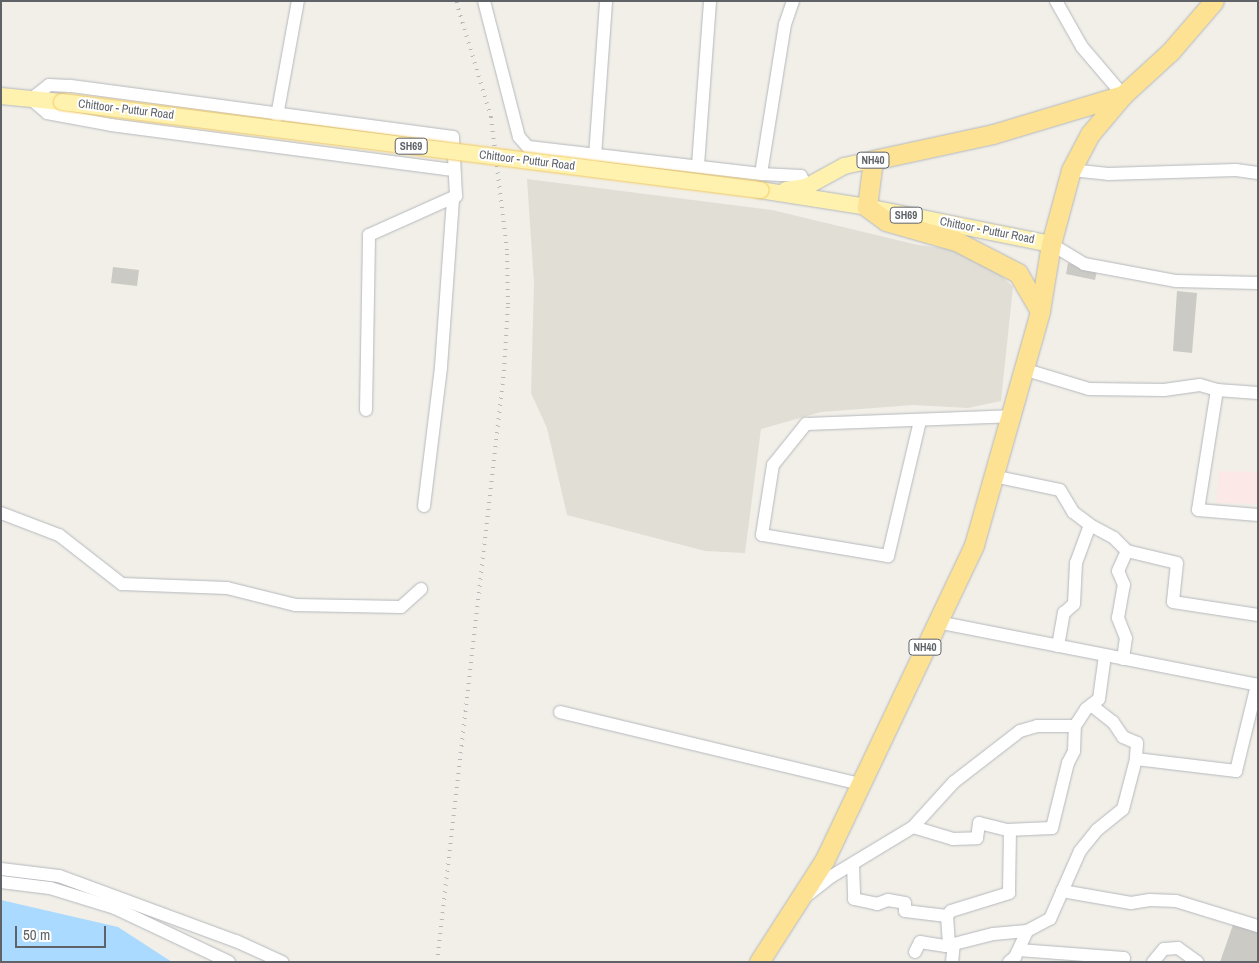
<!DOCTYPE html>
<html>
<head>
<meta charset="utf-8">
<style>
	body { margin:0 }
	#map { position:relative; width:1259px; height:963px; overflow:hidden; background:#f1efe8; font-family:"Archivo Narrow",sans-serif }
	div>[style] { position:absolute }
	.education>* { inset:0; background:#e1ded6 }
	.medical>* { inset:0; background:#fce8e6 }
	.water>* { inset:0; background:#aadaff }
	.building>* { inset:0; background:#cccac5 }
	.roads { filter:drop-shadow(0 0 1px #b5b8bc) drop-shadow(0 0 1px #b5b8bc) }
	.minor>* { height:12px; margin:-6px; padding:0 6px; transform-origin:6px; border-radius:6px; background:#fff }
	.major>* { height:16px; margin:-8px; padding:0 8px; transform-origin:8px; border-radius:8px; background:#fff2af }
	.highway>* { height:19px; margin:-9.5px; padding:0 9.5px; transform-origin:9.5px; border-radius:9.5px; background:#fde293 }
	.rail>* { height:4px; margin-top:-2px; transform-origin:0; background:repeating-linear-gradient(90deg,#b6b7b8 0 1px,transparent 0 7px) }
	.bridges { filter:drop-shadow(0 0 1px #f2c960) drop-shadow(0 0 1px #f2c960) }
	.major-bridge>* { height:16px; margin:-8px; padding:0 8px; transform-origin:8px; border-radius:8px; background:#fff2af }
	span { translate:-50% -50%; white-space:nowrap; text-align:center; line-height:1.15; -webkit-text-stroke:4px #fff; paint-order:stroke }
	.shield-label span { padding:1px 4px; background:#fff; border:1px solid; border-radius:4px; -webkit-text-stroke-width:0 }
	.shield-label { font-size:11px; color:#5f6368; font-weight:700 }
	.street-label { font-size:12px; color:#5f6368 }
	.frame { position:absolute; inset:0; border:2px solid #5f6368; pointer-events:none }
	.scale { position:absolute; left:15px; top:926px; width:91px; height:22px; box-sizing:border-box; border:2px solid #5f6368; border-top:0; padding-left:6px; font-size:15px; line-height:18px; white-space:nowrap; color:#5f6368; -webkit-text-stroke:4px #fff; paint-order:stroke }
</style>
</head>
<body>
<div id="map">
	<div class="education">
		<div style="clip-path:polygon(527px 179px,772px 210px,918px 245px,977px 252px,1013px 287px,1001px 401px,968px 408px,913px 405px,821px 412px,761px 429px,745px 553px,705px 551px,567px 515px,547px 428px,531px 393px,534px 283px)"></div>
	</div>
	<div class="medical">
		<div style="clip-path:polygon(1219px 471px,1258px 472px,1258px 504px,1216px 503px)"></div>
	</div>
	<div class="water">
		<div style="clip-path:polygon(1px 900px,118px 927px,172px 962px,1px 962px)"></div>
	</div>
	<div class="building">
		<div style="clip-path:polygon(1068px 263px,1097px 270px,1095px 280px,1066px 274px)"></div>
		<div style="clip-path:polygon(113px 267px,139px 270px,137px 286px,111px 283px)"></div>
		<div style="clip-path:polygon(1177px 291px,1197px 293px,1192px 353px,1173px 351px)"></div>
		<div style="clip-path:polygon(1235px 919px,1258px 927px,1258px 962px,1220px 962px)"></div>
	</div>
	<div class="roads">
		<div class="minor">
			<div style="left:484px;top:1px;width:140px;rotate:75.6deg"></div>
			<div style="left:519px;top:137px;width:13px;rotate:48deg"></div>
			<div style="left:528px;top:147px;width:235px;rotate:6.6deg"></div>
			<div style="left:793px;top:1px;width:24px;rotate:109deg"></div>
			<div style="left:785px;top:24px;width:152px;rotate:99.1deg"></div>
			<div style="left:761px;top:174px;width:40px;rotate:2.9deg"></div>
			<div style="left:801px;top:176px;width:19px;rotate:62deg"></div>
			<div style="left:1056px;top:1px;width:53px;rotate:60.5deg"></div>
			<div style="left:1082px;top:47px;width:63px;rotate:49.5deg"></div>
			<div style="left:277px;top:116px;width:117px;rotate:-79.7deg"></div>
			<div style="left:595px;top:156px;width:155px;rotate:-85.9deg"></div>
			<div style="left:698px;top:165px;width:164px;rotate:-85.8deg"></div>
			<div style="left:1071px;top:170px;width:37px;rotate:6deg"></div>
			<div style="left:1108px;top:174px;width:128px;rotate:-1.8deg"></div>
			<div style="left:1236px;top:170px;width:22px;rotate:8deg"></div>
			<div style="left:1051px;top:244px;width:39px;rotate:31deg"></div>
			<div style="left:1084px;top:264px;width:94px;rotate:10.5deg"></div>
			<div style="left:1176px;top:281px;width:82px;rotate:1.4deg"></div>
			<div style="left:1023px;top:369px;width:69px;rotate:16.9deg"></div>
			<div style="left:1089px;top:389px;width:75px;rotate:0.8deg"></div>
			<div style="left:1164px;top:390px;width:36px;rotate:-8deg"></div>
			<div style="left:1200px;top:385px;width:18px;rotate:16deg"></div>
			<div style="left:1217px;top:390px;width:121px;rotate:99deg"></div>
			<div style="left:1198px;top:510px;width:60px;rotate:4.8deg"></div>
			<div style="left:1217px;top:390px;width:41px;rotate:4.2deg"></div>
			<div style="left:366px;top:410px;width:175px;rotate:-89deg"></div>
			<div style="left:369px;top:235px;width:95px;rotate:-24.1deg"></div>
			<div style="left:920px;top:421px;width:139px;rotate:103.3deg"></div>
			<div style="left:888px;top:556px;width:128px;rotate:-170.5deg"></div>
			<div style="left:762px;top:535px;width:71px;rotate:-81.1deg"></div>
			<div style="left:773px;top:465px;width:53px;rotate:-51.2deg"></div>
			<div style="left:806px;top:424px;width:204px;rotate:-2.2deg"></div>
			<div style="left:993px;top:476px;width:68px;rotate:11.8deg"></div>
			<div style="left:1060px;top:490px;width:26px;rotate:59deg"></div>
			<div style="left:1073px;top:512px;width:21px;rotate:37deg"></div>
			<div style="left:1090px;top:525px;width:27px;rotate:28deg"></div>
			<div style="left:1114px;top:538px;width:18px;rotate:45deg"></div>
			<div style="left:1127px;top:551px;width:51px;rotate:13.5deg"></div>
			<div style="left:1177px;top:563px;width:39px;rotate:96deg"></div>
			<div style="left:1173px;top:602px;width:86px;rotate:8.7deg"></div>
			<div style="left:424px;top:506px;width:140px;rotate:-83deg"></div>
			<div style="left:441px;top:367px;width:169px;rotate:-85.9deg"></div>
			<div style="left:453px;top:198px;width:4px;rotate:-34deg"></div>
			<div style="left:456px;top:196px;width:59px;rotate:-92.9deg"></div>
			<div style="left:453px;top:137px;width:387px;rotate:-172.4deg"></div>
			<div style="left:69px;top:86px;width:20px;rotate:-177deg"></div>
			<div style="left:49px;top:85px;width:23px;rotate:142deg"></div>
			<div style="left:31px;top:99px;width:21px;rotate:41deg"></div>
			<div style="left:47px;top:113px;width:65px;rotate:10.6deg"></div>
			<div style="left:111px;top:125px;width:345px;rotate:7.5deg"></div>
			<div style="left:1px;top:513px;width:62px;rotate:20.8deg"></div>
			<div style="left:59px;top:535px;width:80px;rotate:37.9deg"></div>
			<div style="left:122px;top:584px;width:105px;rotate:2.2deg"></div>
			<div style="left:227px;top:588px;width:70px;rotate:14deg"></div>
			<div style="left:295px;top:605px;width:106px;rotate:1.1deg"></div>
			<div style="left:401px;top:607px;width:27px;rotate:-42deg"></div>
			<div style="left:937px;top:622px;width:327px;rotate:11.1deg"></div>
			<div style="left:1058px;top:646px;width:34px;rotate:-80deg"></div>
			<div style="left:1064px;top:613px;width:13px;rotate:-42deg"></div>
			<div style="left:1074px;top:604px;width:41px;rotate:-87.2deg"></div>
			<div style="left:1076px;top:563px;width:40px;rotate:-69.8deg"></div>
			<div style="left:1123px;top:659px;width:21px;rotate:-82deg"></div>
			<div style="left:1126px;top:638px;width:22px;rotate:-112deg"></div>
			<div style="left:1118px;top:618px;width:34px;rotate:-80deg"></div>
			<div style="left:1124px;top:585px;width:15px;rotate:-113deg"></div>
			<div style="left:1118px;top:571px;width:22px;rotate:-66deg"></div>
			<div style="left:1091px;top:705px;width:28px;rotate:38deg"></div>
			<div style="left:1113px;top:722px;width:18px;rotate:56deg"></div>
			<div style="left:1123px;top:737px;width:15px;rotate:23deg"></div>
			<div style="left:1137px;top:743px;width:16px;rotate:94deg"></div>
			<div style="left:1136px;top:759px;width:101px;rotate:6.8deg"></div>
			<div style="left:1236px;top:771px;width:89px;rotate:-76.3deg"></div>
			<div style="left:560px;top:712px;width:309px;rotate:13.5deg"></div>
			<div style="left:913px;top:827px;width:42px;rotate:16.7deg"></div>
			<div style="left:953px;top:839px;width:24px;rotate:-2deg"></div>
			<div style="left:977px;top:838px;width:15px;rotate:-82deg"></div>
			<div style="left:979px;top:823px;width:29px;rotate:14deg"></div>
			<div style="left:1007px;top:830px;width:45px;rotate:-2.5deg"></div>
			<div style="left:1052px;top:828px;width:67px;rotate:-76.2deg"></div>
			<div style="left:1068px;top:763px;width:13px;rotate:-63deg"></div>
			<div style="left:1074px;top:751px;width:25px;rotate:-88deg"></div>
			<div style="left:853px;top:864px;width:35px;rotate:88deg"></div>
			<div style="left:854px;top:899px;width:24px;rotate:12deg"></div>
			<div style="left:877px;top:904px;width:12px;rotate:-20deg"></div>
			<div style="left:888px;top:900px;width:17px;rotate:10deg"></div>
			<div style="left:905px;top:903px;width:8px;rotate:90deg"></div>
			<div style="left:905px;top:911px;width:42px;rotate:6.8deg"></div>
			<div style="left:947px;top:916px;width:29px;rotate:86deg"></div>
			<div style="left:1px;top:869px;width:58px;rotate:6.9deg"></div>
			<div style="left:59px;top:876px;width:189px;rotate:20.2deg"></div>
			<div style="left:236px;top:941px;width:51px;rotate:24.5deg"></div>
			<div style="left:1px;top:882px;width:49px;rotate:7deg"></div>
			<div style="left:50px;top:888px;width:68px;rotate:17.1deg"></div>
			<div style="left:115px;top:908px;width:126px;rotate:25.3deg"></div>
			<div style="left:1062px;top:891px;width:70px;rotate:9.9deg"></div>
			<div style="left:1131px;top:903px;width:19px;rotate:-9deg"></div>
			<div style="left:1150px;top:900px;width:26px;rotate:2deg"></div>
			<div style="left:1176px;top:901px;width:86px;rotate:17deg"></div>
			<div style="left:805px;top:897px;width:34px;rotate:-38deg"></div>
			<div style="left:832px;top:876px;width:95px;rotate:-31.2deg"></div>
			<div style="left:913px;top:827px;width:61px;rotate:-47.7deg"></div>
			<div style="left:954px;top:782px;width:83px;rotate:-37.7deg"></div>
			<div style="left:1020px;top:731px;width:18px;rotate:-16deg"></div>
			<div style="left:1037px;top:726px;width:38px"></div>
			<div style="left:1075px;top:726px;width:20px;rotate:-57deg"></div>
			<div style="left:1086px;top:709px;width:16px;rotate:-38deg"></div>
			<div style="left:1099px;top:699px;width:44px;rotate:-82.2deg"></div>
			<div style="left:947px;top:916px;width:6px;rotate:-51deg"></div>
			<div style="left:951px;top:911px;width:61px;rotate:-17.2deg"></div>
			<div style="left:1009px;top:893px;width:63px;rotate:-89.1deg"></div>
			<div style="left:1019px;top:950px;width:105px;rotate:4.4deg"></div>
			<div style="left:1124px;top:958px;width:4px;rotate:104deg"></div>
			<div style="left:915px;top:952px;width:11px;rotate:-63deg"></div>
			<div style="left:920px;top:942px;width:26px;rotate:9deg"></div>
			<div style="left:946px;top:946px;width:49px;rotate:-14.3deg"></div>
			<div style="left:993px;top:934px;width:34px;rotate:-5deg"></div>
			<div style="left:1027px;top:931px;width:26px;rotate:-28deg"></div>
			<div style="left:1050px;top:919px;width:74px;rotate:-66.2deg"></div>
			<div style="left:1080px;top:851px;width:27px;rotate:-51deg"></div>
			<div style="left:1097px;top:830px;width:33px;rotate:-39deg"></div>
			<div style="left:1123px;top:809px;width:52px;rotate:-75.4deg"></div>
			<div style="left:952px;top:962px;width:18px;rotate:-84deg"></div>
			<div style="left:1009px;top:962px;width:8px;rotate:-40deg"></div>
			<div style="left:1015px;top:957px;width:29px;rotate:-65deg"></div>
			<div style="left:1153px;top:962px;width:17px;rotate:-50deg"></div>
			<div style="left:1164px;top:949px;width:14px;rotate:-4deg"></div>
			<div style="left:1178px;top:948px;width:24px;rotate:36deg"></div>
		</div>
		<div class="major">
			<div style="left:1px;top:96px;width:61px;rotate:5.6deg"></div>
			<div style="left:760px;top:190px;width:108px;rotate:9deg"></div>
			<div style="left:867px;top:207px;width:188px;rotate:11.4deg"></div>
			<div style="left:786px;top:190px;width:20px;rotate:-9deg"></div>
			<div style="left:806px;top:187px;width:43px;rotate:-28.9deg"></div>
			<div style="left:844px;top:166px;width:30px;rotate:-12deg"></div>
		</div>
		<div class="highway">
			<div style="left:1040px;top:311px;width:44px;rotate:-120.1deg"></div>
			<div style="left:1018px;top:273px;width:70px;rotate:-152.7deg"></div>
			<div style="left:956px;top:241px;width:73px;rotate:-164.1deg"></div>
			<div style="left:886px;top:221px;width:24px;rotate:-144deg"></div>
			<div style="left:867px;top:207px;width:47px;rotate:-82.7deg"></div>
			<div style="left:873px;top:160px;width:123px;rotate:-12.2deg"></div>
			<div style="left:993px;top:134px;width:136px;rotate:-16.7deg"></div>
			<div style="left:759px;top:962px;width:122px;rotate:-57.3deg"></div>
			<div style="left:825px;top:859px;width:348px;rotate:-64.6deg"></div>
			<div style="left:974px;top:545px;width:243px;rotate:-74.2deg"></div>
			<div style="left:1040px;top:311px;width:68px;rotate:-80.7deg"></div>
			<div style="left:1051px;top:244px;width:77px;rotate:-74.9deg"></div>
			<div style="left:1071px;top:170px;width:41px;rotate:-62.2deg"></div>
			<div style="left:1090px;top:134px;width:51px;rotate:-49.8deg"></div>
			<div style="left:1123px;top:95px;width:64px;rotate:-42.5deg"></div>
			<div style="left:1170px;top:52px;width:67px;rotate:-49.2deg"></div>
		</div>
	</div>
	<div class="rail">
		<div style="left:437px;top:962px;width:595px;rotate:-83.53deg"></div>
		<div style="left:504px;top:371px;width:67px;rotate:-86.6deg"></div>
		<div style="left:508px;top:304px;width:54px;rotate:-91.1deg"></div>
		<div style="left:507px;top:250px;width:134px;rotate:-96.9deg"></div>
		<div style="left:491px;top:117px;width:121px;rotate:-106.8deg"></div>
	</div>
	<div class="bridges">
		<div class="major-bridge">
			<div style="left:62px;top:102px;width:704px;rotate:7.19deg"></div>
		</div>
	</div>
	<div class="shield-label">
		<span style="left:411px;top:146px">SH69</span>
		<span style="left:873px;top:160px">NH40</span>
		<span style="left:906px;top:215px">SH69</span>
		<span style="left:925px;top:647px">NH40</span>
	</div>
	<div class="street-label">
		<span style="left:126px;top:110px;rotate:7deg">Chittoor - Puttur Road</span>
		<span style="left:527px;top:161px;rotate:7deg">Chittoor - Puttur Road</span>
		<span style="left:987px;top:231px;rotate:11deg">Chittoor - Puttur Road</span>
	</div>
	<div class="frame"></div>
	<div class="scale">50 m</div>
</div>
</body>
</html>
